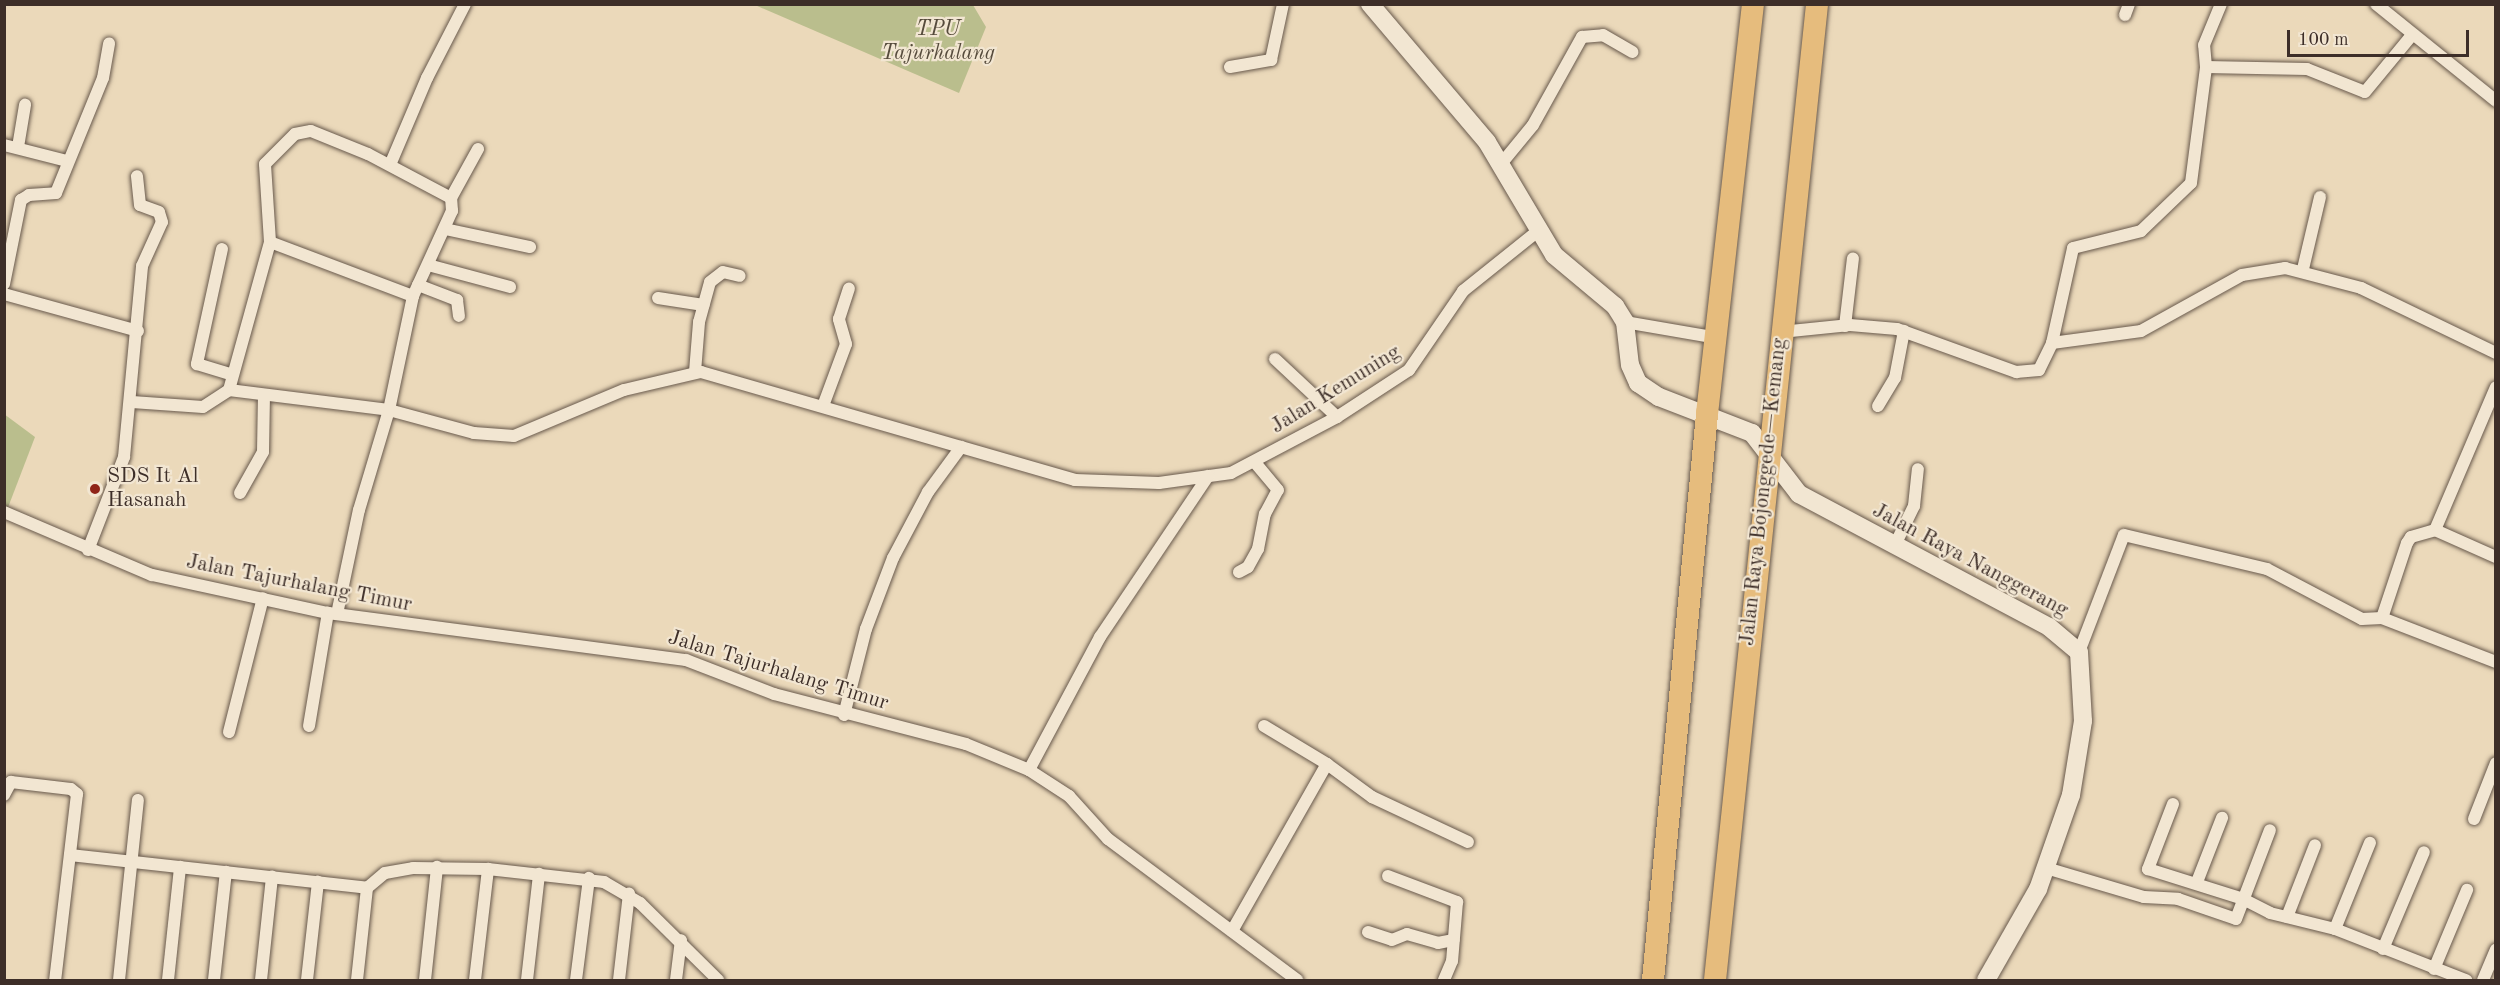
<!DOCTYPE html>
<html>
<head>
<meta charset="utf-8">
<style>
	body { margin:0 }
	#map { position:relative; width:2500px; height:985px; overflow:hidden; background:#ebd9ba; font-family:"Old Standard TT",serif }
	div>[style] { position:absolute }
	.green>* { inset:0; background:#babe8d }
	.roads { filter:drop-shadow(0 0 2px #68594c) drop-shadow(0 0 2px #68594c) }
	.street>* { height:12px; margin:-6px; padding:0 6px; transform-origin:6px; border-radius:6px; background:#f2e6d2 }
	.secondary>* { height:18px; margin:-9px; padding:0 9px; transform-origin:9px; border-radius:9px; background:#f2e6d2 }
	.highway>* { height:22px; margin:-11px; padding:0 11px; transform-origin:11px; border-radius:11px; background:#e6bc7d }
	.dots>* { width:16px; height:16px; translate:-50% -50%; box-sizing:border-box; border:3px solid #f2e6d2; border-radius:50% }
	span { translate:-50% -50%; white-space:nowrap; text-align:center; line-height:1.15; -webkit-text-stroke:4.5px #f2e6d2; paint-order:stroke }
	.park-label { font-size:21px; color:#564b3c; font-style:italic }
	.street-label { font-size:21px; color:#3d2e28 }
	.poi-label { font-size:21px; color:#3d2e28 }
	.left { translate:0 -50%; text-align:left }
	.frame { position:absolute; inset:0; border:6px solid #3d2e28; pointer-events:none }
	.scale { position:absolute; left:2287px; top:30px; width:182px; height:27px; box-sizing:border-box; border:3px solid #3d2e28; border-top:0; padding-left:8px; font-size:18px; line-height:21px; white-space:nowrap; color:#3d2e28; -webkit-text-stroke:4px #f2e6d2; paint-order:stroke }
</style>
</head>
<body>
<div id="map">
	<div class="green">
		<div style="clip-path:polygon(755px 5px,973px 5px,986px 27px,959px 93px)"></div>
		<div style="clip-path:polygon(4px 414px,35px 437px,7px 510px,4px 509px)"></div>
	</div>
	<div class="roads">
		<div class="street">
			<div style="left:2376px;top:4px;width:154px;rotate:38.9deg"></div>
			<div style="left:2125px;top:15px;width:12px;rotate:-70deg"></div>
			<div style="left:1230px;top:67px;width:42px;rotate:-9.7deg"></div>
			<div style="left:1271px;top:60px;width:57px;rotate:-77.9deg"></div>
			<div style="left:2206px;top:67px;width:101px;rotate:1.1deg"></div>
			<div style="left:2307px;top:69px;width:62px;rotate:21.6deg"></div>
			<div style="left:2365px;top:92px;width:74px;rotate:-50.5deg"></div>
			<div style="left:4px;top:145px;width:65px;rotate:14.3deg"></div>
			<div style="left:18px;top:147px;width:43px;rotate:-80.5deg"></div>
			<div style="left:1501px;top:164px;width:50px;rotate:-50.6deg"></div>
			<div style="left:1533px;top:125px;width:101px;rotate:-60.9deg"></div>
			<div style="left:1582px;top:37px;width:21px;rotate:-5deg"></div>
			<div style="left:1603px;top:35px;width:34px;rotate:30deg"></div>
			<div style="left:390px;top:165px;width:95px;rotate:-67deg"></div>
			<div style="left:427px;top:78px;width:83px;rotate:-62.8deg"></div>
			<div style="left:445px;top:229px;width:87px;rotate:12deg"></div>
			<div style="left:270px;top:242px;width:153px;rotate:20.7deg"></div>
			<div style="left:222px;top:249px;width:118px;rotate:102.3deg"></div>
			<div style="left:197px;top:364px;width:37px;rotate:17deg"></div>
			<div style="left:428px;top:265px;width:85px;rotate:15deg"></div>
			<div style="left:2303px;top:269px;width:74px;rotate:-76.7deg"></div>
			<div style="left:4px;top:284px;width:86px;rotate:-78.6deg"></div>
			<div style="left:21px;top:200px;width:9px;rotate:-32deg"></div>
			<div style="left:29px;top:195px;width:27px;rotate:-4deg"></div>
			<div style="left:56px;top:193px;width:124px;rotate:-67.8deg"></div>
			<div style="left:103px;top:78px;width:35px;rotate:-80deg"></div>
			<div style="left:418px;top:285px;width:42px;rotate:21deg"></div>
			<div style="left:457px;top:300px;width:16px;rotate:83deg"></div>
			<div style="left:4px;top:294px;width:139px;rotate:15.4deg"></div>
			<div style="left:658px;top:298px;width:46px;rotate:8.8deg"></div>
			<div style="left:1625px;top:322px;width:94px;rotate:9.8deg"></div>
			<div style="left:1845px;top:326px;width:68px;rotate:-83.3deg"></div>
			<div style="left:1781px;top:332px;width:69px;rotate:-5.8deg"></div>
			<div style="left:1850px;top:325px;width:47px;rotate:4.9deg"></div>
			<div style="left:1897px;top:329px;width:127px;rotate:19.9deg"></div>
			<div style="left:2016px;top:372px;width:23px;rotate:-5deg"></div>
			<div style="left:2039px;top:370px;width:30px;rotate:-64deg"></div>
			<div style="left:2052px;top:343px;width:97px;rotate:-77.5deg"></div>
			<div style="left:2073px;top:248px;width:70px;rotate:-14deg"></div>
			<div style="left:2141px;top:231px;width:69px;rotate:-43.8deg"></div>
			<div style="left:2191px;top:183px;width:117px;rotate:-82.6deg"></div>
			<div style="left:2206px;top:67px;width:22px;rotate:-95deg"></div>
			<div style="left:2204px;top:45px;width:44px;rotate:-67.5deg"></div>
			<div style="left:2052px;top:343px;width:90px;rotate:-7.7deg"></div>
			<div style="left:2141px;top:331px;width:115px;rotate:-29deg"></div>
			<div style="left:2242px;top:275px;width:44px;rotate:-9.2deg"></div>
			<div style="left:2285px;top:268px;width:79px;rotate:14.7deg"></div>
			<div style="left:2361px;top:288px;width:150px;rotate:25.7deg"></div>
			<div style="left:1275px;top:359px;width:85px;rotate:43.1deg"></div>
			<div style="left:695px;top:372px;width:50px;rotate:-85.4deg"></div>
			<div style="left:699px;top:322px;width:41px;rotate:-74.6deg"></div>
			<div style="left:710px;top:282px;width:16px;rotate:-38deg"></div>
			<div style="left:723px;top:272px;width:17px;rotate:13deg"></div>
			<div style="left:229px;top:390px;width:161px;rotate:7.1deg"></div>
			<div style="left:389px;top:410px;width:116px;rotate:-78.1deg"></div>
			<div style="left:413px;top:296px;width:94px;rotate:-65.4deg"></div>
			<div style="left:452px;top:211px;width:13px;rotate:-94deg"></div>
			<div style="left:451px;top:198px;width:56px;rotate:-61.1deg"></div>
			<div style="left:132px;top:402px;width:71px;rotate:4deg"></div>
			<div style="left:203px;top:407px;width:31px;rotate:-33deg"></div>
			<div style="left:229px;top:390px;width:154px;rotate:-74.5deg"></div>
			<div style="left:270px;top:242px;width:78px;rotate:-93.7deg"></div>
			<div style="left:265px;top:164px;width:42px;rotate:-45deg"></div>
			<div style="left:295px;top:134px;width:16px;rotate:-11deg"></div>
			<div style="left:311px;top:131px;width:61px;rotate:22deg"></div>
			<div style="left:368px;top:154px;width:94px;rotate:27.9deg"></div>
			<div style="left:823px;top:406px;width:66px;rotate:-69.6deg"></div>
			<div style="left:846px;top:344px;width:26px;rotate:-106deg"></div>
			<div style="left:839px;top:319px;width:32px;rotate:-72deg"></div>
			<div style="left:1878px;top:406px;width:33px;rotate:-59deg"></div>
			<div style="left:1895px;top:378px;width:48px;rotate:-79.2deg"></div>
			<div style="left:240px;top:493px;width:47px;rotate:-60.7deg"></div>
			<div style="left:263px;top:452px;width:57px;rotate:-89deg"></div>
			<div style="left:4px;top:512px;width:161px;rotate:23.1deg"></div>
			<div style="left:152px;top:575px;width:180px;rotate:12.2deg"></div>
			<div style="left:328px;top:613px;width:361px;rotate:7.5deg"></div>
			<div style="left:686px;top:660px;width:94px;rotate:21.1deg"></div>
			<div style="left:774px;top:694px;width:198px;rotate:14.6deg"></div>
			<div style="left:966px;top:744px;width:68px;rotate:22.4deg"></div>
			<div style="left:1029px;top:770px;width:48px;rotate:33deg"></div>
			<div style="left:1069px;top:796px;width:58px;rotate:47.8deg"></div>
			<div style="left:1108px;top:839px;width:236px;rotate:36.7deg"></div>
			<div style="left:2435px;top:530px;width:67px;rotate:23.9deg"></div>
			<div style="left:1894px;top:547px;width:46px;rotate:-64deg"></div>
			<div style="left:1914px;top:506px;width:37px;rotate:-84deg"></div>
			<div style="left:88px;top:550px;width:100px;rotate:-68.8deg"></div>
			<div style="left:124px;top:457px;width:192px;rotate:-84.6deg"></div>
			<div style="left:142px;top:266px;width:48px;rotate:-65.6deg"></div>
			<div style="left:162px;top:222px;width:10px;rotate:-107deg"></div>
			<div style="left:159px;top:212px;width:20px;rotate:-160deg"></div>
			<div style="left:140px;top:205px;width:29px;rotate:-96deg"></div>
			<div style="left:1239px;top:572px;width:10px;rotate:-29deg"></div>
			<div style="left:1248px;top:567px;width:21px;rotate:-61deg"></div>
			<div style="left:1258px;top:549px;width:36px;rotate:-79deg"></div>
			<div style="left:1265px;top:514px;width:27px;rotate:-62deg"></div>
			<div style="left:1278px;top:490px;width:34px;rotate:-130deg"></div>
			<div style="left:337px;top:614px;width:106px;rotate:-78.1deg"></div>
			<div style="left:359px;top:510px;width:104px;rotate:-73.3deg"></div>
			<div style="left:389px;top:410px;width:88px;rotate:15.1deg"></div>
			<div style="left:474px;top:433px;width:40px;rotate:4.3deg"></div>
			<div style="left:514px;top:436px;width:119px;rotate:-22.7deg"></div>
			<div style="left:624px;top:390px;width:79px;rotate:-13.2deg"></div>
			<div style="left:701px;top:372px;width:389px;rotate:16.1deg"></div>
			<div style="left:1075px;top:480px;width:84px;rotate:2deg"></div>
			<div style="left:1159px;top:483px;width:73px;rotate:-7.9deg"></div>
			<div style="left:1231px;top:473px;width:120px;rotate:-27.8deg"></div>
			<div style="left:1337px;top:417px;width:86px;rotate:-33.1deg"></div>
			<div style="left:1409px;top:370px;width:96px;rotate:-55.6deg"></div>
			<div style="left:1463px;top:291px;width:96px;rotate:-38.7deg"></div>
			<div style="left:2382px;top:618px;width:79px;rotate:-71.6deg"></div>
			<div style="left:2407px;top:543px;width:7px;rotate:-56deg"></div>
			<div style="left:2411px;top:537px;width:25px;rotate:-16deg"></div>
			<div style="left:2435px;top:530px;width:155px;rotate:-66.9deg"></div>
			<div style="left:2079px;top:652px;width:125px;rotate:-69deg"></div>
			<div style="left:2124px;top:535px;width:147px;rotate:13.4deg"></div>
			<div style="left:2267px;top:569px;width:107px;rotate:27.8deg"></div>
			<div style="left:2362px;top:619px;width:20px;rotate:-3deg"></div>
			<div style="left:2382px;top:618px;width:122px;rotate:21.1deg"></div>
			<div style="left:844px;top:715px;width:89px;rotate:-75.7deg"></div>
			<div style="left:866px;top:629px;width:76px;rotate:-69.2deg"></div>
			<div style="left:893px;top:558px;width:75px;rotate:-62.1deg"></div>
			<div style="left:928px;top:492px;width:56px;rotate:-53.7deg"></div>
			<div style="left:309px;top:726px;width:115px;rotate:-80.5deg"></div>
			<div style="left:1264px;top:726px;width:74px;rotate:31.1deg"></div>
			<div style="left:229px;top:732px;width:138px;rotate:-75.8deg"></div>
			<div style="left:1029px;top:770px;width:151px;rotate:-61.9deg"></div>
			<div style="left:1100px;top:637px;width:194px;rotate:-56.1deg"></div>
			<div style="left:4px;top:795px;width:15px;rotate:-62deg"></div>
			<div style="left:11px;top:782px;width:60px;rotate:6.7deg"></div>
			<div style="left:71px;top:789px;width:8px;rotate:40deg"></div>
			<div style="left:77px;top:794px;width:187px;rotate:96.7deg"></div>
			<div style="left:2173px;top:804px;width:70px;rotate:111deg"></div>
			<div style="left:2148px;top:869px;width:100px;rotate:17.5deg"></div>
			<div style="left:2243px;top:899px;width:30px;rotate:27deg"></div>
			<div style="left:2270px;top:913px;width:67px;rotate:13.8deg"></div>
			<div style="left:2335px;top:929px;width:141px;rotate:21.3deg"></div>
			<div style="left:2474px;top:819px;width:60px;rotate:-68.6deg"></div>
			<div style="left:70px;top:855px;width:299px;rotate:6.3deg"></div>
			<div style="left:2046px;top:868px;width:102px;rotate:16.5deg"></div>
			<div style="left:2144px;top:897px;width:34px;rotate:3deg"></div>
			<div style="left:2178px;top:899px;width:61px;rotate:19deg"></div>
			<div style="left:2236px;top:919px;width:95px;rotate:-69.1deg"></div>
			<div style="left:1388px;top:876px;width:74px;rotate:20.6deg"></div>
			<div style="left:1457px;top:902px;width:59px;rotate:94.8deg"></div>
			<div style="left:1452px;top:961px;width:21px;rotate:113deg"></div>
			<div style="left:2197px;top:882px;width:69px;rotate:-68.7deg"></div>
			<div style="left:367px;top:888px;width:23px;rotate:-40deg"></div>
			<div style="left:385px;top:873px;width:28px;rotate:-10deg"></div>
			<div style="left:413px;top:868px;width:75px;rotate:0.8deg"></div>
			<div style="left:488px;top:869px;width:117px;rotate:6.4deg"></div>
			<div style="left:604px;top:882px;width:42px;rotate:30.3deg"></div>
			<div style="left:640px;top:903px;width:110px;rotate:44.6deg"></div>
			<div style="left:2287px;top:917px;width:77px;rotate:-68.7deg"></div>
			<div style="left:2335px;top:929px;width:93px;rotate:-67.9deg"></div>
			<div style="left:1232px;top:931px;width:192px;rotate:-60.4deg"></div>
			<div style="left:1327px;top:764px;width:56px;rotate:36.3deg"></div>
			<div style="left:1372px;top:797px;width:106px;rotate:25.1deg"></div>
			<div style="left:1368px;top:932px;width:25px;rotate:18deg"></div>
			<div style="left:1392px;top:940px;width:16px;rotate:-22deg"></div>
			<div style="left:1407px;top:934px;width:32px;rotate:16deg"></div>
			<div style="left:1438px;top:943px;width:16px;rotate:-11deg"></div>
			<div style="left:2383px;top:949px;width:105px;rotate:-67.1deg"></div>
			<div style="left:2434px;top:969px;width:86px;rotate:-67.3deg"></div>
			<div style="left:119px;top:980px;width:181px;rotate:-84deg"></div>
			<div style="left:168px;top:980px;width:114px;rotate:-83.9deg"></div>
			<div style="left:214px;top:980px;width:109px;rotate:-83.7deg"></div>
			<div style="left:261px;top:980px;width:104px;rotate:-83.9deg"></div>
			<div style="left:307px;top:980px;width:99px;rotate:-83.6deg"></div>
			<div style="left:357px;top:980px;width:93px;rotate:-83.8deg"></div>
			<div style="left:425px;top:980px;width:114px;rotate:-83.9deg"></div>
			<div style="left:475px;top:980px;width:112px;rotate:-83.3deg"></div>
			<div style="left:527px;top:980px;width:107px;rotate:-83.5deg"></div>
			<div style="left:576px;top:980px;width:103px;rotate:-82.7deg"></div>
			<div style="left:619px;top:980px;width:87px;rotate:-83.4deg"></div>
			<div style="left:676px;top:980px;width:40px;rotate:-82.9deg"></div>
			<div style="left:2483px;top:980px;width:33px;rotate:-67deg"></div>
		</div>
		<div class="secondary">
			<div style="left:1370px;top:4px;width:181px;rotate:49.7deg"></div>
			<div style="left:1487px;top:142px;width:131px;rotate:59.3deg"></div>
			<div style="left:1554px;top:255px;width:80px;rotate:39.9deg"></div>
			<div style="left:1615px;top:306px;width:19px;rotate:58deg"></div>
			<div style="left:1625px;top:322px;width:43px;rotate:83.4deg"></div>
			<div style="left:1630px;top:365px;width:20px;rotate:66deg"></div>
			<div style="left:1638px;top:383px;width:25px;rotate:34deg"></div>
			<div style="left:1659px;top:397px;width:100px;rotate:21.2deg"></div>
			<div style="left:1752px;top:433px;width:77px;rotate:52.4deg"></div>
			<div style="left:1799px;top:494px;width:283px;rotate:28deg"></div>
			<div style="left:2049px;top:627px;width:39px;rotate:40deg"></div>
			<div style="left:2079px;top:652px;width:69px;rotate:86.7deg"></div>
			<div style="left:2083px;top:721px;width:75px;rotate:99.2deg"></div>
			<div style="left:2071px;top:795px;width:100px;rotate:109.3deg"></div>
			<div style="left:2038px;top:889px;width:105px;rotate:119.7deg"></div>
		</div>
		<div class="highway">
			<div style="left:1653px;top:980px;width:569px;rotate:-84.55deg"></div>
			<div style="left:1707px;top:414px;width:413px;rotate:-83.6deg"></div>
			<div style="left:1715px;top:980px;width:981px;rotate:-84.03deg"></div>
		</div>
	</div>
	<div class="dots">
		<div style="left:95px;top:489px;background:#8f2418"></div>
	</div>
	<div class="park-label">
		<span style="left:938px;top:42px">TPU<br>Tajurhalang</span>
	</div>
	<div class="street-label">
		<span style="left:1336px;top:390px;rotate:-32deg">Jalan Kemuning</span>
		<span style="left:1764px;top:492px;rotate:-84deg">Jalan Raya Bojonggede—Kemang</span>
		<span style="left:1970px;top:561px;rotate:28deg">Jalan Raya Nanggerang</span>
		<span style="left:299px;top:584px;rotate:11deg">Jalan Tajurhalang Timur</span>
		<span style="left:778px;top:671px;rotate:17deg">Jalan Tajurhalang Timur</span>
	</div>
	<div class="poi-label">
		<span class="left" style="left:107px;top:489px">SDS It Al<br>Hasanah</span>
	</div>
	<div class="frame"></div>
	<div class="scale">100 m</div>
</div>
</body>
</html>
